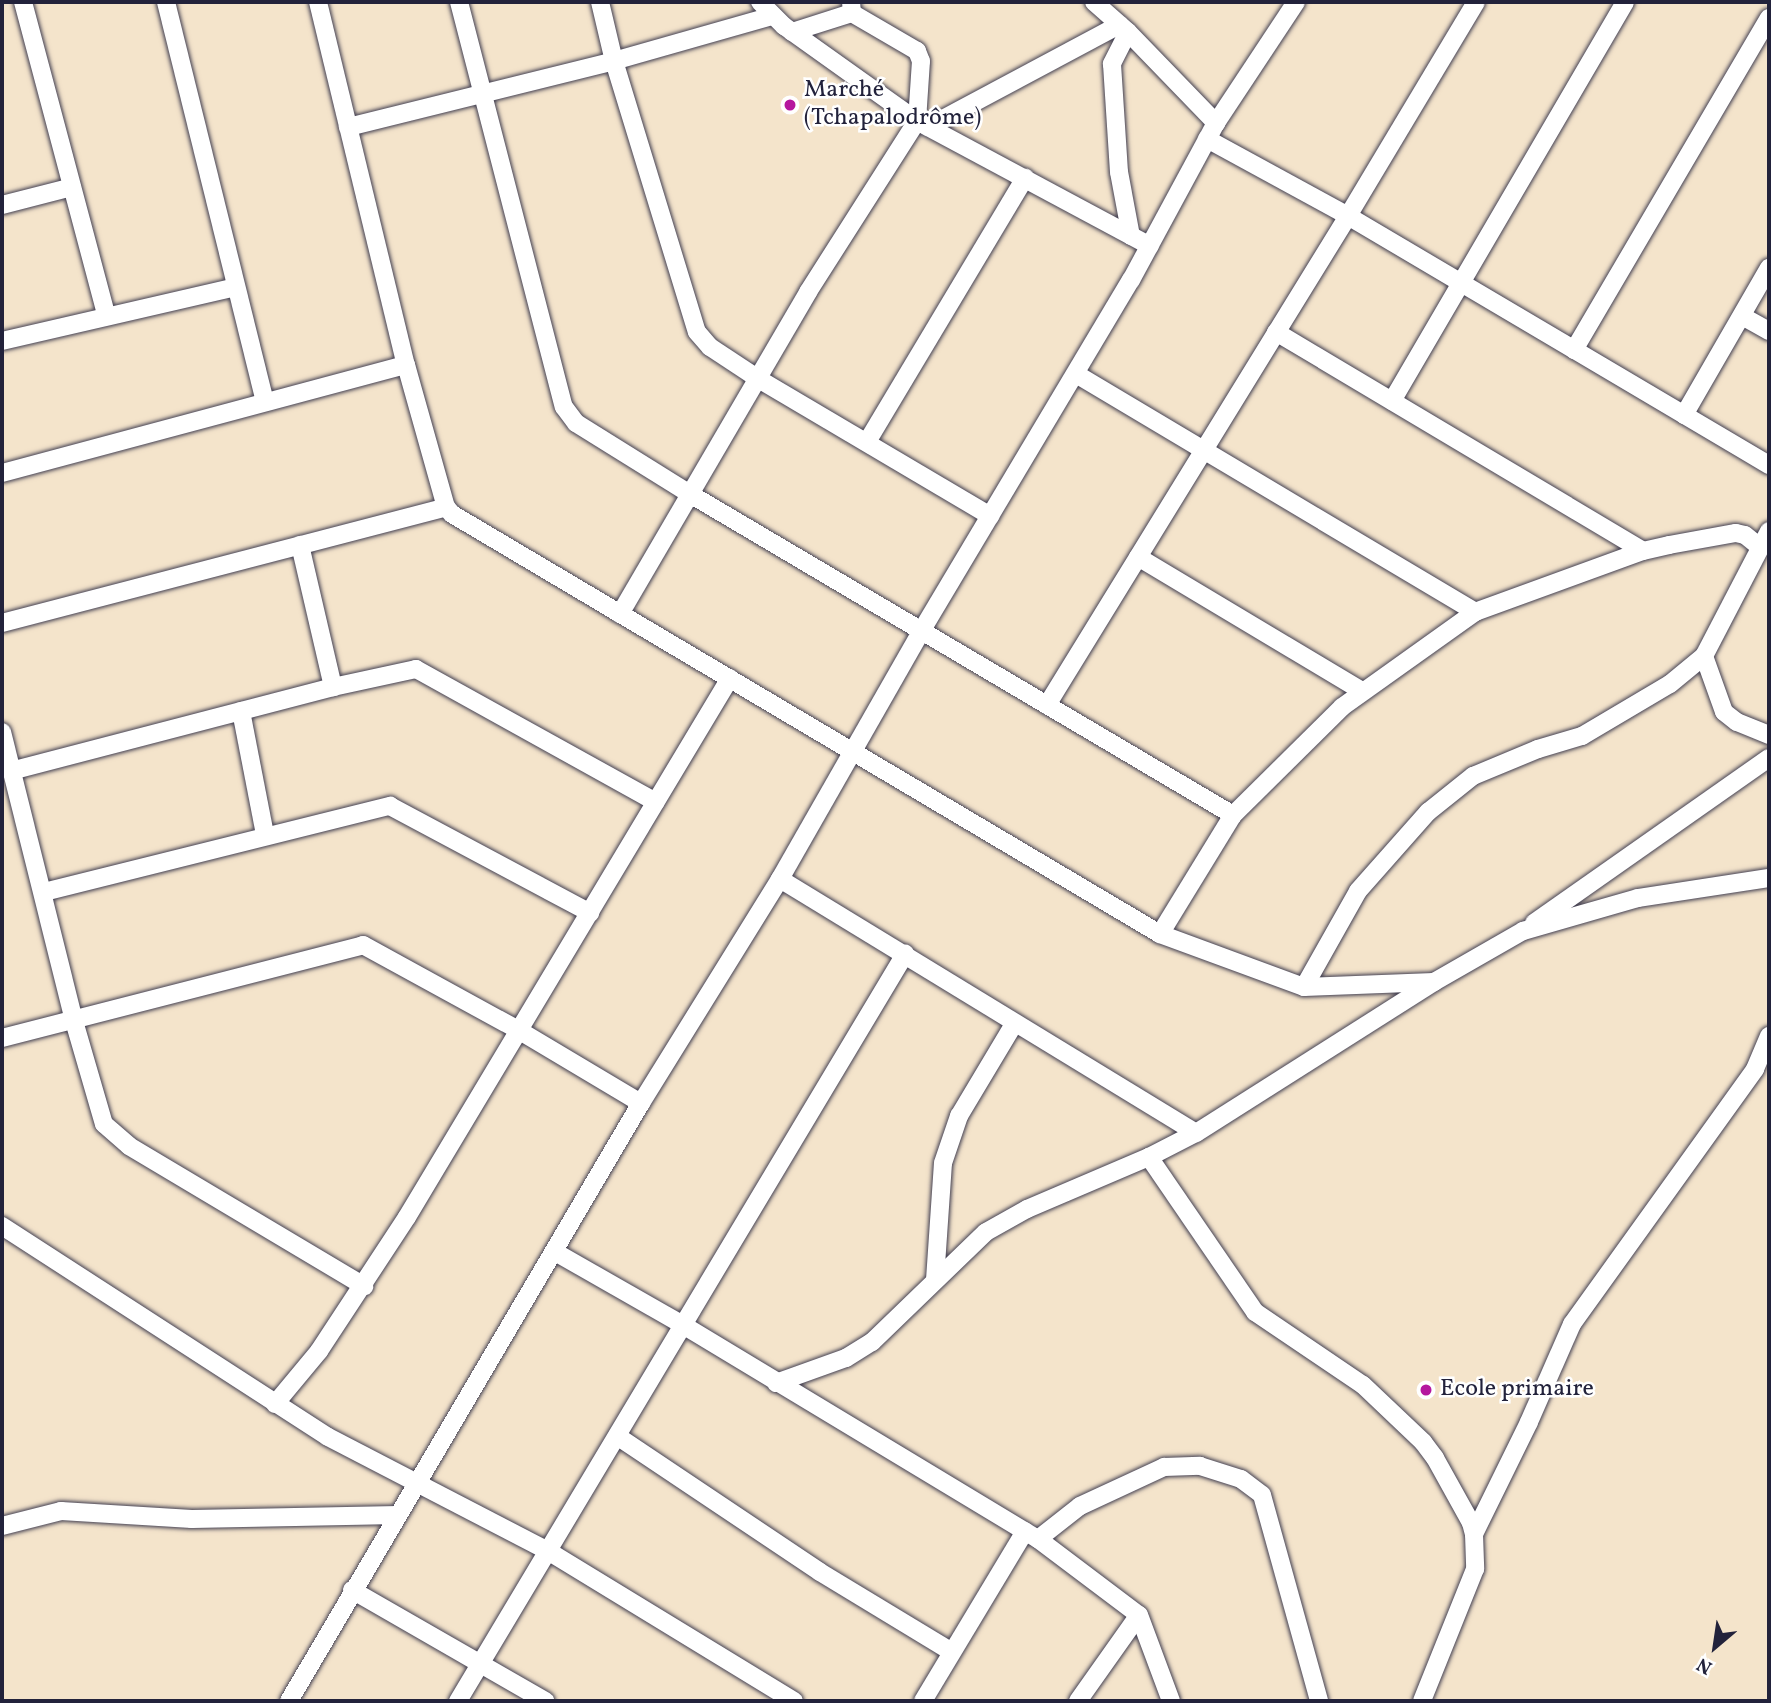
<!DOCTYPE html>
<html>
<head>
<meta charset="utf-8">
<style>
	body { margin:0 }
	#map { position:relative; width:1771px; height:1703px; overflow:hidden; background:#f4e4cb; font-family:Vollkorn,serif }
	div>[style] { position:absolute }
	.roads { filter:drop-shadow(0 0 2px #423f51) drop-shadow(0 0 2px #423f51) }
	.minor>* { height:18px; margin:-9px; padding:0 9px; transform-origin:9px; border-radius:9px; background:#fff }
	.dots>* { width:19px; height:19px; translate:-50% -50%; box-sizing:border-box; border:4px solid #fff; border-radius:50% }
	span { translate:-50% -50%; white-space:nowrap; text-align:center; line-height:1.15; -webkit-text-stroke:5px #fff; paint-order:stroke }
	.poi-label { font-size:24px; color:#22223b }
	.left { translate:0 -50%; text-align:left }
	.frame { position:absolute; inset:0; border:4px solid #22223b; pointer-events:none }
	.north { position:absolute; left:1680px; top:1612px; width:70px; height:70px; -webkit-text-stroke:5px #fff; paint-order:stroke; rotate:209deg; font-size:19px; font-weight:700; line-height:28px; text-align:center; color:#22223b }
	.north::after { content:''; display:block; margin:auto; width:24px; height:32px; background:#22223b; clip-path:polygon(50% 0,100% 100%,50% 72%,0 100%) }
</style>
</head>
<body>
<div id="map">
	<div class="roads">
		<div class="minor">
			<div style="left:23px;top:2px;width:324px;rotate:75.1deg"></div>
			<div style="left:166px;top:2px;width:411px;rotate:76.1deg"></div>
			<div style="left:318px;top:2px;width:374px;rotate:76.4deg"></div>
			<div style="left:406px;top:365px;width:148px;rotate:74.3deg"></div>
			<div style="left:446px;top:507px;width:9px;rotate:49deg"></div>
			<div style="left:452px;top:514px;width:823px;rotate:30.68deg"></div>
			<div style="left:1160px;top:934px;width:153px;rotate:20.2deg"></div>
			<div style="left:1304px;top:987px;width:130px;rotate:-2.2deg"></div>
			<div style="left:459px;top:2px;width:418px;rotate:75.5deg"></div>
			<div style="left:564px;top:407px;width:20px;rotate:53deg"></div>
			<div style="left:576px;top:423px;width:134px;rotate:31.9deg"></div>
			<div style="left:690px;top:494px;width:631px;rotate:30.59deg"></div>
			<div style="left:600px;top:2px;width:61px;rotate:76.7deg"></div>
			<div style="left:614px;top:61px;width:283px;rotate:73deg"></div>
			<div style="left:697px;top:332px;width:20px;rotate:49deg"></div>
			<div style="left:710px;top:347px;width:56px;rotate:33.4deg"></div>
			<div style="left:757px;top:378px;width:271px;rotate:30.6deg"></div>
			<div style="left:760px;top:2px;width:34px;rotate:45deg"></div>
			<div style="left:784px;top:26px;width:163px;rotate:35.5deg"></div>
			<div style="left:917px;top:121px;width:264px;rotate:28.2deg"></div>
			<div style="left:1094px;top:2px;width:45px;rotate:41.4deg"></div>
			<div style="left:1128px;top:32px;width:127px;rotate:46deg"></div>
			<div style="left:792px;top:32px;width:63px;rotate:-17.6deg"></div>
			<div style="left:1128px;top:32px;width:36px;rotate:117deg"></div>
			<div style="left:1112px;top:64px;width:108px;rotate:86.3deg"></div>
			<div style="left:1119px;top:172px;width:65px;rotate:79.4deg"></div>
			<div style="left:348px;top:127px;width:274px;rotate:-13.9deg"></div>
			<div style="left:614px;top:61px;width:164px;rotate:-15.9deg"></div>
			<div style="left:928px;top:127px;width:217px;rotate:-28.1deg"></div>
			<div style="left:1207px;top:139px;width:161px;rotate:28.6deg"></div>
			<div style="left:1348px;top:216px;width:489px;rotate:30.6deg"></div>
			<div style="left:2px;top:205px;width:72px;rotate:-14.4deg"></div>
			<div style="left:1742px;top:316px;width:31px;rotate:29deg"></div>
			<div style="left:1276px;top:332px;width:427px;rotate:30.8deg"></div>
			<div style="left:2px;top:341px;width:239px;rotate:-13deg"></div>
			<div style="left:1574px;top:350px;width:385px;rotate:-59.6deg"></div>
			<div style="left:1076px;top:374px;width:465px;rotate:30.8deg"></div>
			<div style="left:1392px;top:401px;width:462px;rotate:-59.7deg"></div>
			<div style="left:1684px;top:415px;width:170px;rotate:-60deg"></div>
			<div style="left:867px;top:442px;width:308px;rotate:-59.1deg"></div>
			<div style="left:2px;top:473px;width:418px;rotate:-15deg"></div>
			<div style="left:300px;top:545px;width:146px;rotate:76.9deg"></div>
			<div style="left:1138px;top:557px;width:261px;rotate:30.9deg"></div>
			<div style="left:620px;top:614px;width:373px;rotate:-59.7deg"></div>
			<div style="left:808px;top:292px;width:203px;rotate:-57.5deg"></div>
			<div style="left:917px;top:121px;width:60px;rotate:-86.2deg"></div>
			<div style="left:921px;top:61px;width:11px;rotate:-112deg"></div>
			<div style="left:917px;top:51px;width:75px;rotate:-149.7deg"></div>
			<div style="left:852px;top:13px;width:11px;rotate:-95deg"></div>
			<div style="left:2px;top:623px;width:459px;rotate:-14.6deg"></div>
			<div style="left:1704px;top:656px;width:59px;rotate:70.3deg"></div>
			<div style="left:1724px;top:712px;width:16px;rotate:38deg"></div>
			<div style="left:1737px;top:722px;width:35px;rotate:22deg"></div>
			<div style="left:1047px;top:705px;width:574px;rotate:-58.39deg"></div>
			<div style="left:1348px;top:216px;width:249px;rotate:-59.1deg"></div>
			<div style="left:241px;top:711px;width:126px;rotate:79deg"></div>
			<div style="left:2px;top:732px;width:298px;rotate:76deg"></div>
			<div style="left:74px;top:1021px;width:107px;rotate:73.8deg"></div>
			<div style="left:104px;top:1124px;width:33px;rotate:41deg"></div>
			<div style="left:129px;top:1146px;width:274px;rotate:30.8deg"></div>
			<div style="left:11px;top:771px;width:333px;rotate:-14.6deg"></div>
			<div style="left:333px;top:687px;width:85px;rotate:-12.2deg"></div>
			<div style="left:416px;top:669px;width:274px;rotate:29deg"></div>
			<div style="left:780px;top:879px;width:487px;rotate:31.4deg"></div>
			<div style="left:44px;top:892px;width:357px;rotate:-14deg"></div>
			<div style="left:390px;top:806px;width:227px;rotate:28.1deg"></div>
			<div style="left:1534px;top:923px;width:287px;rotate:-35.1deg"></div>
			<div style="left:1160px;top:934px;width:140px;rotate:-58.5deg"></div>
			<div style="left:1233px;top:815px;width:153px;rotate:-44.7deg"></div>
			<div style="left:1342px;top:707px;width:163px;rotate:-35.5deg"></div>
			<div style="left:1475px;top:612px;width:179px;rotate:-20deg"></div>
			<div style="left:1643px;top:551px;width:27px;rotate:-13deg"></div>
			<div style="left:1669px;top:545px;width:68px;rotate:-10.2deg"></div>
			<div style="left:1736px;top:533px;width:9px;rotate:13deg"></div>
			<div style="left:1745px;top:535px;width:19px;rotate:39deg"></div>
			<div style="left:1304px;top:987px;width:110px;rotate:-60.6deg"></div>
			<div style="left:1358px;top:891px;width:106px;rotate:-48.5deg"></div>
			<div style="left:1428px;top:812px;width:58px;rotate:-38.7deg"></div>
			<div style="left:1473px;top:776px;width:70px;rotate:-22.6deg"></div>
			<div style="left:1538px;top:749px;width:46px;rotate:-16.5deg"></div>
			<div style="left:1582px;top:736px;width:102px;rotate:-30.6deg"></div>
			<div style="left:1670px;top:684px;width:44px;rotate:-39.5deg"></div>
			<div style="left:1704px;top:656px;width:141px;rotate:-62.5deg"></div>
			<div style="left:2px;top:1038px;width:373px;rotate:-14.4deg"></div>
			<div style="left:363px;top:945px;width:179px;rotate:28.7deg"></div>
			<div style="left:520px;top:1031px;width:141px;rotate:30.8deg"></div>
			<div style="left:1149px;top:1157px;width:188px;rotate:55.6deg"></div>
			<div style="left:1255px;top:1312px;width:130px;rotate:34.1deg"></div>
			<div style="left:1363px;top:1385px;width:83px;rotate:43.5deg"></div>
			<div style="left:1423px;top:1442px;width:20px;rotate:53deg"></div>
			<div style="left:1435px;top:1458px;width:74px;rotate:61deg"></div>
			<div style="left:1471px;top:1523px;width:11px;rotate:75deg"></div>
			<div style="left:1474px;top:1534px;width:35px;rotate:88deg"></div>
			<div style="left:1475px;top:1569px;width:142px;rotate:111.9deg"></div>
			<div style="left:2px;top:1226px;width:388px;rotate:32.9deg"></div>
			<div style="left:328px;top:1437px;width:248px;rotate:27.4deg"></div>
			<div style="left:548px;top:1551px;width:288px;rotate:31.4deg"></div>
			<div style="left:555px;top:1252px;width:147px;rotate:29.7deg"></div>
			<div style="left:683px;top:1325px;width:415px;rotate:31.1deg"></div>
			<div style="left:1038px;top:1539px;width:126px;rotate:37deg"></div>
			<div style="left:1139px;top:1615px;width:92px;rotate:69.6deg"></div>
			<div style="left:935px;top:1280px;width:117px;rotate:-86.1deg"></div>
			<div style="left:943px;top:1163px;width:50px;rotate:-71.2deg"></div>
			<div style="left:959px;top:1116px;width:107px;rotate:-59.1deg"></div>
			<div style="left:776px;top:1383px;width:74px;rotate:-19.7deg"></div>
			<div style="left:846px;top:1358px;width:31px;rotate:-32deg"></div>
			<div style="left:872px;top:1342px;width:158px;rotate:-44deg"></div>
			<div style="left:986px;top:1232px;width:47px;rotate:-29.3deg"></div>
			<div style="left:1027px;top:1209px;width:133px;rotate:-23.1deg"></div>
			<div style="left:1149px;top:1157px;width:53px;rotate:-27.1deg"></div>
			<div style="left:1196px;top:1133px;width:282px;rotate:-32.4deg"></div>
			<div style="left:1434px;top:982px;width:103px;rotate:-29.8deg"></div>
			<div style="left:1523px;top:931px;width:120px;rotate:-16deg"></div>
			<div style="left:1638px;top:898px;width:133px;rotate:-8.7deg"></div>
			<div style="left:275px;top:1404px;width:69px;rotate:-50.3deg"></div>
			<div style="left:319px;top:1351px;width:160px;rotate:-56.7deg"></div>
			<div style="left:407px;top:1217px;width:628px;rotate:-59.07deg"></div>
			<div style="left:617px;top:1436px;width:244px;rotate:33.8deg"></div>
			<div style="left:820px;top:1572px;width:154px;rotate:31.2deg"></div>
			<div style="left:2px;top:1526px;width:61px;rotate:-14.3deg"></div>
			<div style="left:61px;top:1511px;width:131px;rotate:3.5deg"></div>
			<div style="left:192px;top:1519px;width:206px;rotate:-1.1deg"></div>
			<div style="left:1474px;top:1534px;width:125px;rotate:-63.8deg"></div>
			<div style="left:1529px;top:1422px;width:107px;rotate:-66.3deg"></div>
			<div style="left:1572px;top:1324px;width:314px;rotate:-54.3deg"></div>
			<div style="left:1755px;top:1069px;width:36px;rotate:-67deg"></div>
			<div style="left:1038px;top:1539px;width:53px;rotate:-38.2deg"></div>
			<div style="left:1080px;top:1506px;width:93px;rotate:-24.9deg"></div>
			<div style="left:1164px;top:1467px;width:36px;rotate:-2deg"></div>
			<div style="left:1200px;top:1466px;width:43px;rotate:17.6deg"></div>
			<div style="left:1241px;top:1479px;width:26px;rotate:37deg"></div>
			<div style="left:1262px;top:1495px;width:214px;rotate:74.5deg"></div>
			<div style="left:352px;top:1590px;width:223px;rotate:29.9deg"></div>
			<div style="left:289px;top:1701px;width:694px;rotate:-59.52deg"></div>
			<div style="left:641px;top:1103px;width:264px;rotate:-58.2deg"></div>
			<div style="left:780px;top:879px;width:287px;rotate:-60.3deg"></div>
			<div style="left:922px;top:630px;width:408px;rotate:-59.2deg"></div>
			<div style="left:1131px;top:280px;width:179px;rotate:-61.6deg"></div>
			<div style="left:1216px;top:123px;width:145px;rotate:-56.5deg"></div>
			<div style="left:458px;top:1701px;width:871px;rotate:-59.1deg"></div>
			<div style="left:923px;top:1701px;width:198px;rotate:-59deg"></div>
			<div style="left:1078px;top:1701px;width:105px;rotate:-54.7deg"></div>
		</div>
	</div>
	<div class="dots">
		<div style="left:790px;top:105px;background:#b5179e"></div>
		<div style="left:1426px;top:1390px;background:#b5179e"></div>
	</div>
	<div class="poi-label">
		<span class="left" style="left:804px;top:105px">Marché<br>(Tchapalodrôme)</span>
		<span class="left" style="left:1440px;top:1390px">Ecole primaire</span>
	</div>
	<div class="frame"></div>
	<div class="north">N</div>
</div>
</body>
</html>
